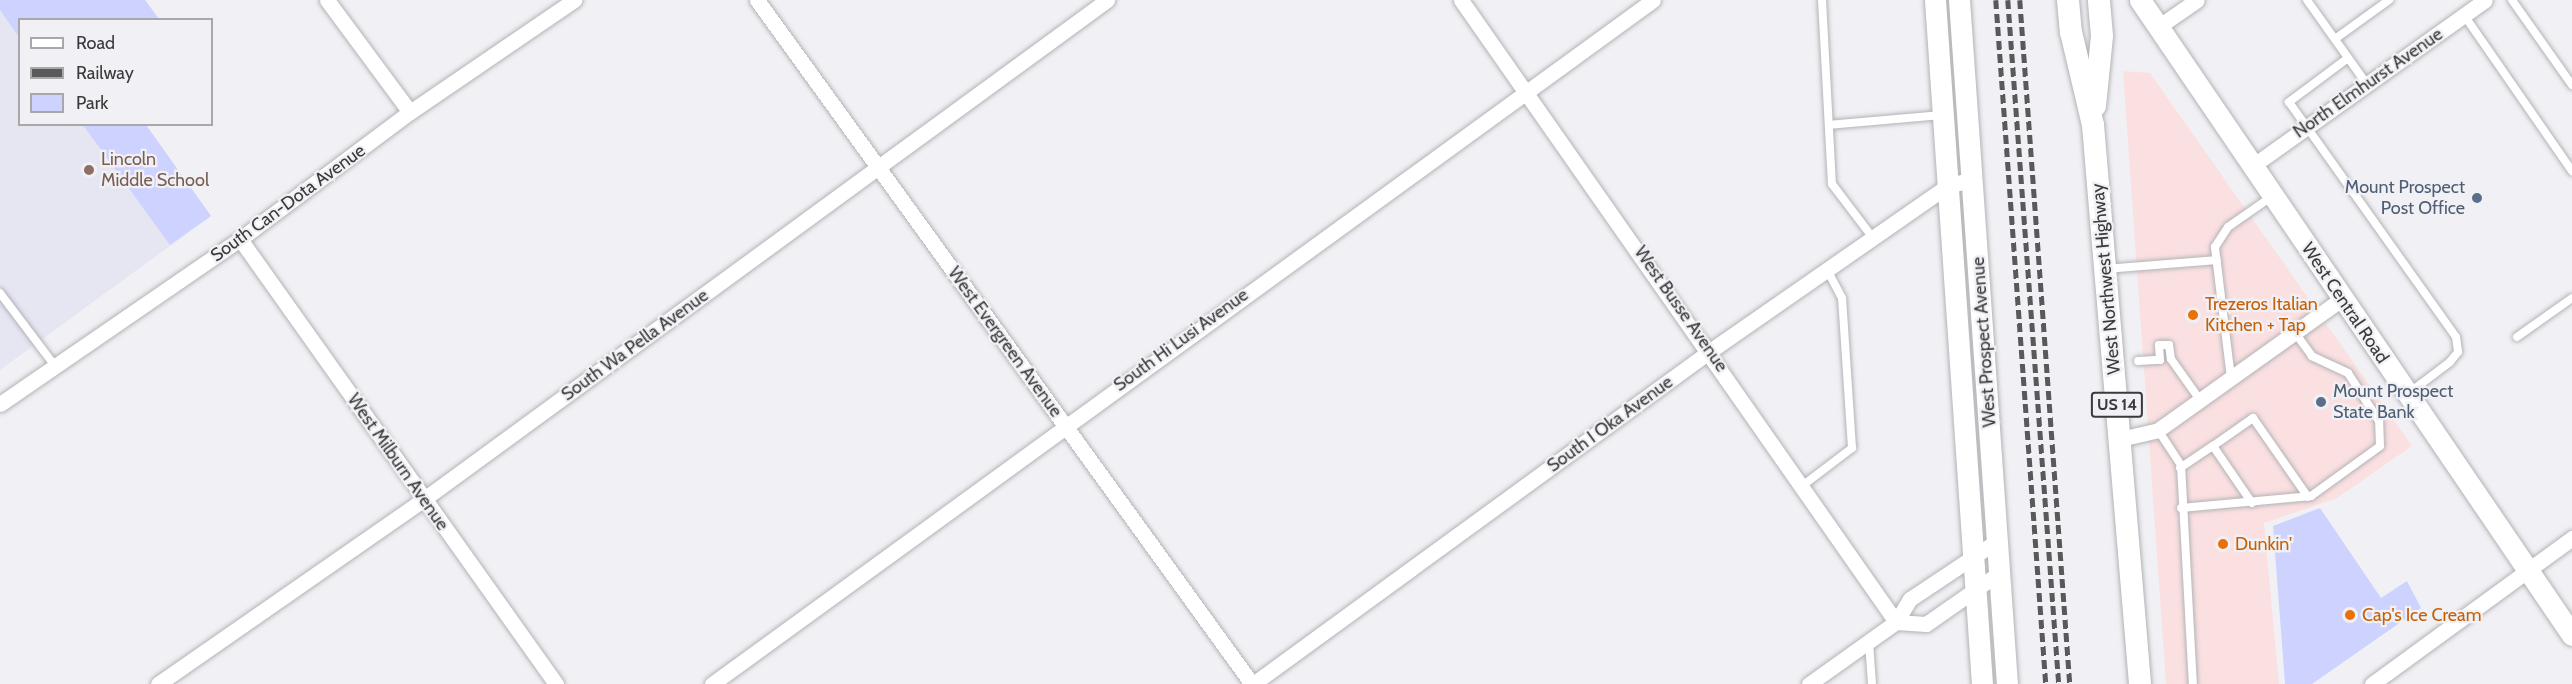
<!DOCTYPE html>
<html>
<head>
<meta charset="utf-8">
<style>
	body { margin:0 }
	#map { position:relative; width:2572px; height:684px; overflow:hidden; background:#f1f1f5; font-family:Cabin,sans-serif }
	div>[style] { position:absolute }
	.commercial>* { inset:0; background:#fbe0e1 }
	.built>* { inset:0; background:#e5e6f2 }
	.green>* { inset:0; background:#cdd2fe }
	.roads { filter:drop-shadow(0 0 2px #b3b3b7) drop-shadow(0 0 2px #b3b3b7) }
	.lane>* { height:8px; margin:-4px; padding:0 4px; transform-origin:4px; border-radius:4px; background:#fff }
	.street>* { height:15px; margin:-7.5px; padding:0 7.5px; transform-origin:7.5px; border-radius:7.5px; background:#fff }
	.secondary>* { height:21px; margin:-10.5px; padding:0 10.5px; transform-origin:10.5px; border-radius:10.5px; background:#fff }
	.primary>* { height:22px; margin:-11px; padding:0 11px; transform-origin:11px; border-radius:11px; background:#fff }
	.rail>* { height:4.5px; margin-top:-2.25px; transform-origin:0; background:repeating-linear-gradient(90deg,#59595b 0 9px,transparent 0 13.5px) }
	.dots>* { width:16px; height:16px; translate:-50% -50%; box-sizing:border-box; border:3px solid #f1f1f5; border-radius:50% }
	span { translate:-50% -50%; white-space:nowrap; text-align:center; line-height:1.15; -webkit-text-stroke:4.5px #f1f1f5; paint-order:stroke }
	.shield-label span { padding:2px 4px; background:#f1f1f5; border:2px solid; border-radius:4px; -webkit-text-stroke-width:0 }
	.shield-label { font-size:16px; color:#3a3a3c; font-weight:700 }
	.street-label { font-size:18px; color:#3a3a3c }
	.education-label { font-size:18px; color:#785e54 }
	.left { translate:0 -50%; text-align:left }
	.service-label { font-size:18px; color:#4e5e75 }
	.right { translate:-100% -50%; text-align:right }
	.food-label { font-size:18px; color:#c56008 }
	.legend { position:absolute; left:18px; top:18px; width:195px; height:108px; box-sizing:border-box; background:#f1f1f5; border:2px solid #a8a8ab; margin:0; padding:8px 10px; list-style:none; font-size:18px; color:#3a3a3c }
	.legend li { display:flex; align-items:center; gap:12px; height:30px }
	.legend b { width:30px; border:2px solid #a8a8ab }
</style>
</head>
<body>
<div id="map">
	<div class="commercial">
		<div style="clip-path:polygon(2123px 71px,2150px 73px,2412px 446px,2337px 498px,2264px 523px,2279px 684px,2166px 684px)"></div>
	</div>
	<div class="built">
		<div style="clip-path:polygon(0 0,145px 0,159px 19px,20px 20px,20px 124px,146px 125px,211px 216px,0 370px)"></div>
	</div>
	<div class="green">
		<div style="clip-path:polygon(0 0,145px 0,159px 19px,20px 20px,19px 37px,0 10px)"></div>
		<div style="clip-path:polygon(83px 125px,146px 125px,211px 216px,170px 245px)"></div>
		<div style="clip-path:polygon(2320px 508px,2381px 598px,2407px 581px,2421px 608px,2312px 684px,2285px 684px,2273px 526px)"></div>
	</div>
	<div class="roads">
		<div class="lane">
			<div style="left:1822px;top:0;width:184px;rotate:86.9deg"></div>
			<div style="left:1832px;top:184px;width:68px;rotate:52.8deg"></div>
			<div style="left:2307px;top:0;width:102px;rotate:54.6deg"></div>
			<div style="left:2512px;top:0;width:104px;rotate:54.8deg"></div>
			<div style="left:2464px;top:15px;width:190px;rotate:55.3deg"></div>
			<div style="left:2335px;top:39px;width:67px;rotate:-35.8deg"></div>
			<div style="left:2348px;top:58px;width:74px;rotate:143.3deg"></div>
			<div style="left:2289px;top:102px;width:288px;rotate:54.6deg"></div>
			<div style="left:2456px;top:337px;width:15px;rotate:82deg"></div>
			<div style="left:2458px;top:352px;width:13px;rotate:129deg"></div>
			<div style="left:2450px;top:362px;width:51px;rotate:142.9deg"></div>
			<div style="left:1829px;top:125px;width:112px;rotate:-5.1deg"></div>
			<div style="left:2106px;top:269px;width:111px;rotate:-4.6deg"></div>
			<div style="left:0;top:293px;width:91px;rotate:53deg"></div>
			<div style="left:2517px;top:337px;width:67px;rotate:-35.3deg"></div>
			<div style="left:2138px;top:361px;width:22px;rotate:-3deg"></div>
			<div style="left:2160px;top:360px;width:15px;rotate:-94deg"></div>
			<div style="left:2159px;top:345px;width:10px"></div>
			<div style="left:2169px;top:345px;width:14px;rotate:82deg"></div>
			<div style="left:2171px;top:359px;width:50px;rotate:54.7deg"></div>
			<div style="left:2231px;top:378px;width:132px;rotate:-97deg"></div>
			<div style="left:2215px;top:247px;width:24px;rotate:-57deg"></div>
			<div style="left:2228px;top:227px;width:52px;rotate:-34.9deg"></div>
			<div style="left:2158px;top:430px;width:42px;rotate:56.7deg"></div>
			<div style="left:2181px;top:465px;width:219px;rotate:86.9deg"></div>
			<div style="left:2180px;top:468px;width:40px;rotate:-34deg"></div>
			<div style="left:1802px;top:486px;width:63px;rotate:-37.2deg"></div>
			<div style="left:1852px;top:448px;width:150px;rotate:-93.8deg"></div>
			<div style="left:1842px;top:298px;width:32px;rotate:-118deg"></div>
			<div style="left:2252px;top:503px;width:69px;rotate:-124.4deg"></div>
			<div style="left:2213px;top:446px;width:49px;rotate:-35deg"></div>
			<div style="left:2253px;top:418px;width:96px;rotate:55.2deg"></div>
			<div style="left:2181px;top:508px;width:131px;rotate:-5.3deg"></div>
			<div style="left:2311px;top:496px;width:85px;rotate:-35.9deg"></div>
			<div style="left:2380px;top:446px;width:25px;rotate:-92deg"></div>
			<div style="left:2379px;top:421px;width:57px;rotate:-122.9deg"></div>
			<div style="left:2348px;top:373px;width:40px;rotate:-155deg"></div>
			<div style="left:2312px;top:356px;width:29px;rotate:-126deg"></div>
			<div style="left:1869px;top:642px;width:42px;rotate:85.9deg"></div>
		</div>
		<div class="street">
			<div style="left:327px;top:0;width:139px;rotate:53.5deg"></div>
			<div style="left:757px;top:0;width:844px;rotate:54.11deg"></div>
			<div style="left:1461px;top:0;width:759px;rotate:55.03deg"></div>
			<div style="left:2158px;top:27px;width:47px;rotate:-34.7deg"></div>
			<div style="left:2251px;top:167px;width:287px;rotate:-35.5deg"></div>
			<div style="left:240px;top:239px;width:546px;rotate:54.62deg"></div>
			<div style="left:0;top:404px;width:291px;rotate:-34.5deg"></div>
			<div style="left:240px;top:239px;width:212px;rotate:-36.8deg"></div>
			<div style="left:410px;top:112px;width:199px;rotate:-34.3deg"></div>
			<div style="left:2120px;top:439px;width:39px;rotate:-13deg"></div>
			<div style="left:2158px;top:430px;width:227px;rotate:-35.5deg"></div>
			<div style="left:1896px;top:622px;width:30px;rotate:4deg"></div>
			<div style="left:1926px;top:624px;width:89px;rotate:-34.9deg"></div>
			<div style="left:158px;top:684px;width:324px;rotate:-34.8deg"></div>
			<div style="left:424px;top:499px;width:846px;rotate:-36.15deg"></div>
			<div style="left:712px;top:684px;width:1163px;rotate:-36.01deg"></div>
			<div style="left:1253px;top:684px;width:565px;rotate:-36.08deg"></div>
			<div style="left:1710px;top:351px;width:287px;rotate:-34.8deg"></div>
			<div style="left:1946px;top:187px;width:29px;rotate:-18deg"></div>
			<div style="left:1809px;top:684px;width:107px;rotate:-35.5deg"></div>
			<div style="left:1896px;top:622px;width:27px;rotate:-59deg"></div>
			<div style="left:1910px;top:599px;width:105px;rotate:-33.7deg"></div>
			<div style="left:2372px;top:684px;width:248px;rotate:-36.1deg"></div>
		</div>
		<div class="secondary">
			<div style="left:1935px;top:0;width:686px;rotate:86.07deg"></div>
			<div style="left:1959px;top:0;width:686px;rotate:85.99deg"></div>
			<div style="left:2140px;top:0;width:768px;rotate:55.77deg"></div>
		</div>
		<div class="primary">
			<div style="left:2068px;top:0;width:32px;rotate:85deg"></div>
			<div style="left:2071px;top:32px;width:96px;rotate:76.7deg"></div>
			<div style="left:2093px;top:125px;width:561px;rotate:85.19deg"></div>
			<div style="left:2095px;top:106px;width:70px;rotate:-84.3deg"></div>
			<div style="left:2102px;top:36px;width:36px;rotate:-95deg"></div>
		</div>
	</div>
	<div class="rail">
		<div style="left:1996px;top:0;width:686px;rotate:85.82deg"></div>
		<div style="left:2008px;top:0;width:686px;rotate:85.74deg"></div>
		<div style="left:2020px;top:0;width:686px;rotate:85.82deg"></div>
	</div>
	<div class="dots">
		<div style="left:89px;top:170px;background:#8d6e63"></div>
		<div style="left:2477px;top:198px;background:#5c6f8a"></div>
		<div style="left:2193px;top:315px;background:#e8710a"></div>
		<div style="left:2321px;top:402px;background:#5c6f8a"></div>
		<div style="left:2223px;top:544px;background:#e8710a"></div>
		<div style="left:2350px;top:615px;background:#e8710a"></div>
	</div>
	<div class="shield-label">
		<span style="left:2117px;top:405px">US 14</span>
	</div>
	<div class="street-label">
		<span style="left:2368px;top:83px;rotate:-35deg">North Elmhurst Avenue</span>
		<span style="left:288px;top:203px;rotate:-36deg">South Can-Dota Avenue</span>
		<span style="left:2106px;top:279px;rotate:-95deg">West Northwest Highway</span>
		<span style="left:2345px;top:303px;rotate:56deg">West Central Road</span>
		<span style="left:1681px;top:309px;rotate:55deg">West Busse Avenue</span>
		<span style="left:1181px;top:340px;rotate:-36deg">South Hi Lusi Avenue</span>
		<span style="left:1005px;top:342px;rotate:54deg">West Evergreen Avenue</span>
		<span style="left:1984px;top:342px;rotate:-94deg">West Prospect Avenue</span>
		<span style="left:635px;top:345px;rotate:-36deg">South Wa Pella Avenue</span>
		<span style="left:1610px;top:424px;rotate:-36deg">South I Oka Avenue</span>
		<span style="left:398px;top:462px;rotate:55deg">West Milburn Avenue</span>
	</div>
	<div class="education-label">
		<span class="left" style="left:101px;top:170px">Lincoln<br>Middle School</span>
	</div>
	<div class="service-label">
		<span class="right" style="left:2465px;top:198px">Mount Prospect<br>Post Office</span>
		<span class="left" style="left:2333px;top:402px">Mount Prospect<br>State Bank</span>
	</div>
	<div class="food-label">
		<span class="left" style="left:2205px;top:315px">Trezeros Italian<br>Kitchen + Tap</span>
		<span class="left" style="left:2235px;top:544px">Dunkin'</span>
		<span class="left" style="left:2362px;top:615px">Cap's Ice Cream</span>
	</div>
	<ul class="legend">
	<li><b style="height:8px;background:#fff"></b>Road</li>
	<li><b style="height:8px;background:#59595b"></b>Railway</li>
	<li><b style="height:16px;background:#cdd2fe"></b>Park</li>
	</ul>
</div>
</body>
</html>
